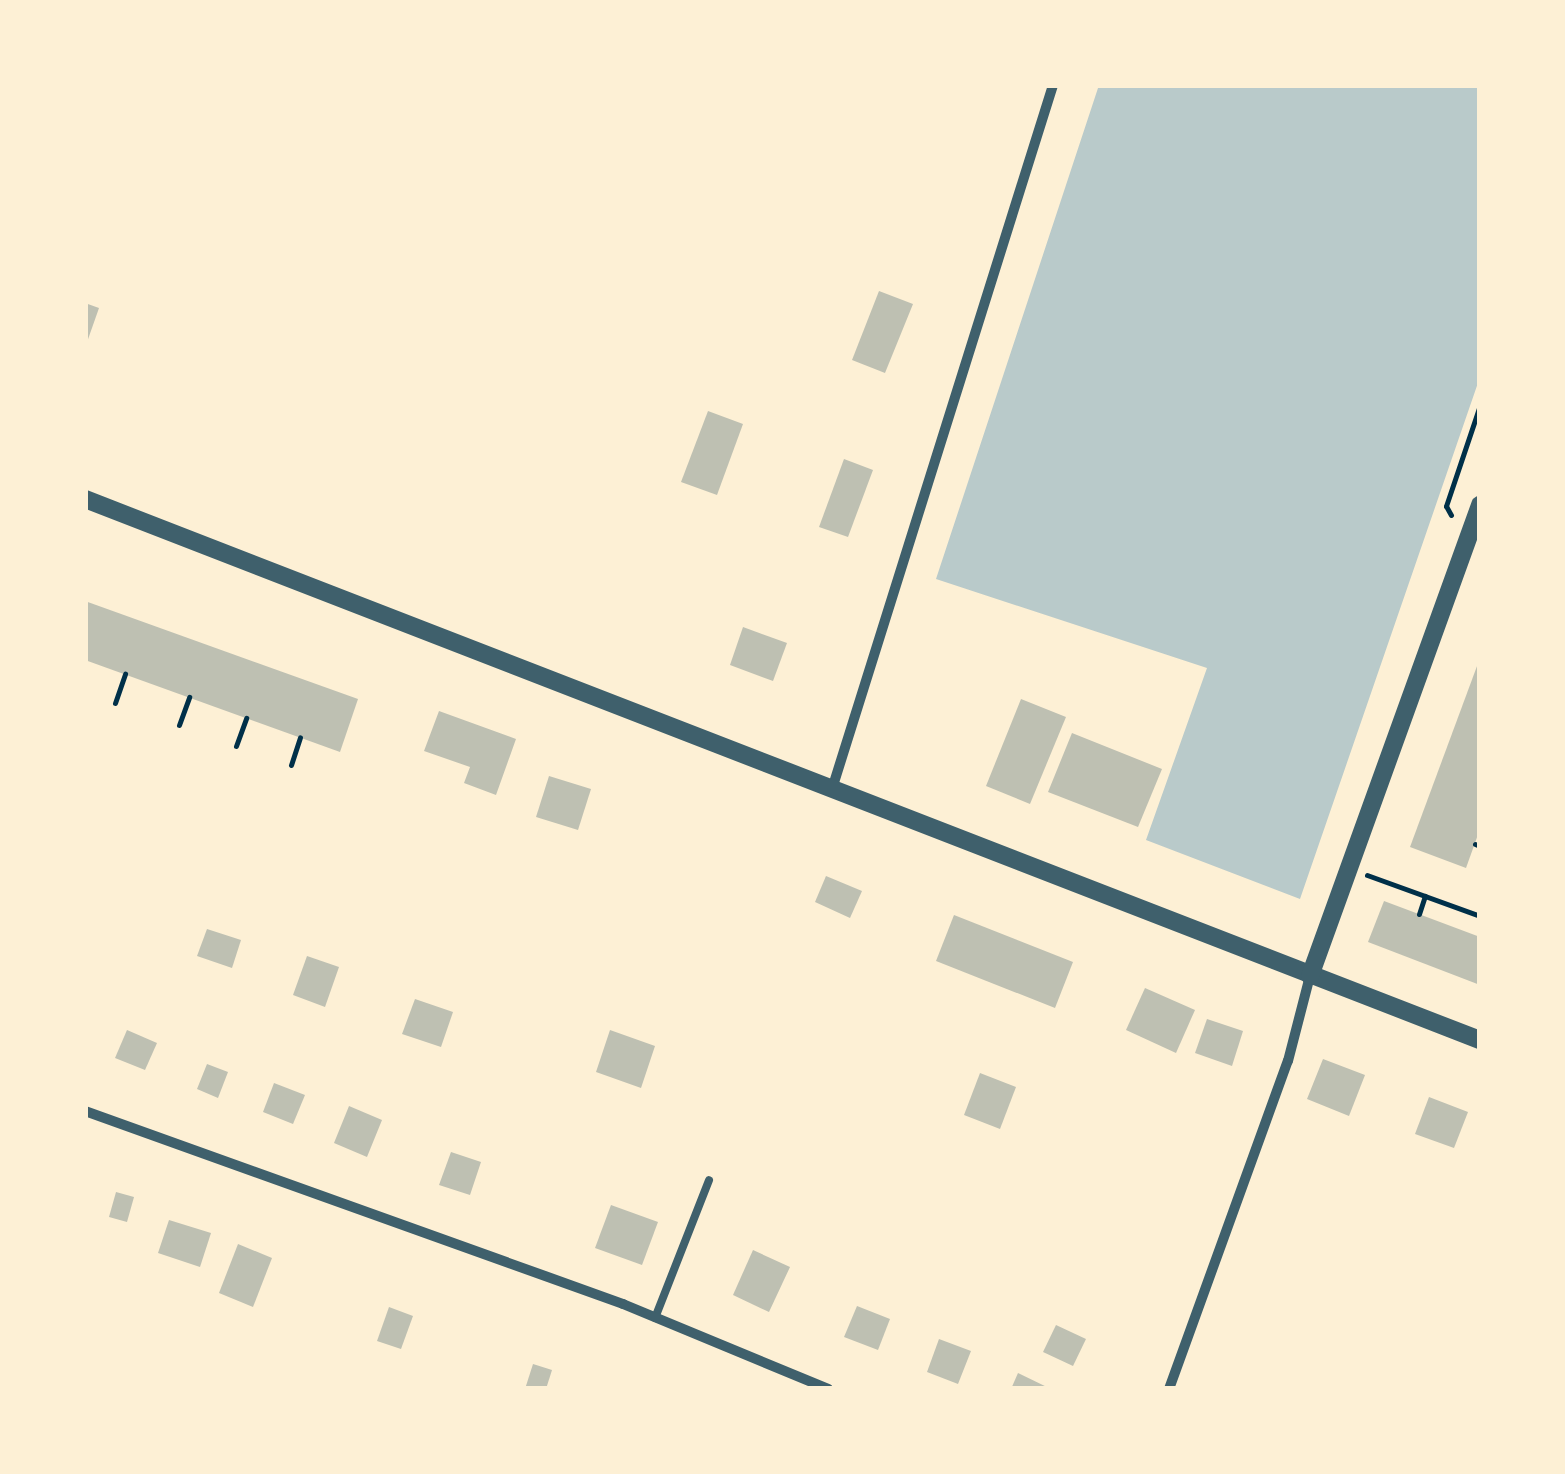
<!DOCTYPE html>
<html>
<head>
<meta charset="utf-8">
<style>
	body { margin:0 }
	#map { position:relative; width:1565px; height:1474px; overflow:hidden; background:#fdf0d5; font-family:"Exo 2",sans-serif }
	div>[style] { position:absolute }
	.green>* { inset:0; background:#b9caca }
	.building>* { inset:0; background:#bec0b2 }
	.path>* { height:5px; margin:-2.5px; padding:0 2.5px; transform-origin:2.5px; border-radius:2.5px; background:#003049 }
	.service>* { height:8px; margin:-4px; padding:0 4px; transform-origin:4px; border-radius:4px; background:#3f606c }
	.minor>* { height:10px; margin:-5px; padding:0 5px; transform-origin:5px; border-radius:5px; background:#3f606c }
	.tertiary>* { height:18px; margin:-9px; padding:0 9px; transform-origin:9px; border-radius:9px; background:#3f606c }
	span { translate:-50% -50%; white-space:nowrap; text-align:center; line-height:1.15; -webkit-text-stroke:10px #fdf0d5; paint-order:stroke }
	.frame { position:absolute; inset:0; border:88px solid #fdf0d5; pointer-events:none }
</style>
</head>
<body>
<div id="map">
	<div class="green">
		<div style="clip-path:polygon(1099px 85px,1480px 85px,1480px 377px,1300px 899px,1146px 840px,1207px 668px,936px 579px)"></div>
	</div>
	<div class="building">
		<div style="clip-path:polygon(879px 291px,913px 304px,885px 373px,852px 360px)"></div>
		<div style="clip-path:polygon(85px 303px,99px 308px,86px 345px,85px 345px)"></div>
		<div style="clip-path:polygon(708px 411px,743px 424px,717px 495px,681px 482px)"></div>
		<div style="clip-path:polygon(844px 459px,873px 470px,848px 537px,819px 527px)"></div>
		<div style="clip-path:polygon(85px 601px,358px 699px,340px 752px,85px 660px)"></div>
		<div style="clip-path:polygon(743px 627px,787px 643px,773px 681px,730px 665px)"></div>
		<div style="clip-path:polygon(1480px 658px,1480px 829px,1466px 868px,1410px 847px)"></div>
		<div style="clip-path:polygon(1021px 699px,1066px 717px,1030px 804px,986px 786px)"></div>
		<div style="clip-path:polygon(439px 711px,516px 739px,496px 795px,464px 783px,470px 767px,424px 751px)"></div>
		<div style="clip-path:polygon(1072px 733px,1162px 769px,1138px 827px,1048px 792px)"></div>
		<div style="clip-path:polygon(549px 776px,591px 789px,578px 830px,536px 817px)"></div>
		<div style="clip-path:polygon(826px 876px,862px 891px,850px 918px,815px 902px)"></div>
		<div style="clip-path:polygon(1384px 901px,1480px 937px,1480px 985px,1368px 942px)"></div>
		<div style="clip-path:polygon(954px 915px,1073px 962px,1055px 1008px,936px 961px)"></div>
		<div style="clip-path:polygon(207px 929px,241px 940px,232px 968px,197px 956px)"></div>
		<div style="clip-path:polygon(307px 956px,339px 967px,325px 1007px,293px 995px)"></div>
		<div style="clip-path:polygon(1145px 988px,1195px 1010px,1176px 1053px,1126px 1030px)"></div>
		<div style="clip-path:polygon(415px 999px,453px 1012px,441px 1047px,402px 1034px)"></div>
		<div style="clip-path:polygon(1207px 1019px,1243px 1031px,1232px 1066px,1195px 1053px)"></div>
		<div style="clip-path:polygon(127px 1030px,157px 1043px,145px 1070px,115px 1058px)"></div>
		<div style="clip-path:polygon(610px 1030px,655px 1046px,641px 1088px,596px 1072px)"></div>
		<div style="clip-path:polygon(1323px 1059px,1365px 1075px,1349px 1116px,1307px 1099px)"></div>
		<div style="clip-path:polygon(207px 1064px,228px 1072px,218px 1098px,197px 1089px)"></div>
		<div style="clip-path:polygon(980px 1073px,1016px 1087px,1000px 1129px,964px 1115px)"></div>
		<div style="clip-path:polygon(274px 1083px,305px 1095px,293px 1124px,263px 1112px)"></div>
		<div style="clip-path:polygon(1429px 1097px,1468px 1112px,1454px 1148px,1415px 1134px)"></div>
		<div style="clip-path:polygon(349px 1106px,382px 1120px,367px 1157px,334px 1143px)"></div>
		<div style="clip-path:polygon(451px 1152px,481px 1162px,470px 1195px,439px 1185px)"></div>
		<div style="clip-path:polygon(116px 1192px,134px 1197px,127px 1222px,109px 1217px)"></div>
		<div style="clip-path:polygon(611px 1205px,658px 1222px,642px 1265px,595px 1248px)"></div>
		<div style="clip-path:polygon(169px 1220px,211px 1233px,200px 1267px,158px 1253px)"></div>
		<div style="clip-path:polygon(238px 1244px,272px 1258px,253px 1307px,219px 1293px)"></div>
		<div style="clip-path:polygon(753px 1250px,790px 1267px,769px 1312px,733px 1295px)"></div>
		<div style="clip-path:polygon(857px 1306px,890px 1319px,878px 1350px,844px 1337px)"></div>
		<div style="clip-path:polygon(389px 1307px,413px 1316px,401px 1349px,377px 1341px)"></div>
		<div style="clip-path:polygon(1056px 1325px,1086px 1339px,1073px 1366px,1043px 1352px)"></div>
		<div style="clip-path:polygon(939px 1339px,971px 1351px,958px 1384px,927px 1372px)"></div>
		<div style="clip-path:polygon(533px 1364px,552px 1370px,546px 1389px,525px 1389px)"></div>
		<div style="clip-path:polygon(1018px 1373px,1051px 1389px,1011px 1389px)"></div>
	</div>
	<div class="path">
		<div style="left:1451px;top:515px;width:10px;rotate:-119deg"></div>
		<div style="left:1446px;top:506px;width:107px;rotate:-71.4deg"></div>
		<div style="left:115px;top:703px;width:31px;rotate:-71deg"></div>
		<div style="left:179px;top:725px;width:30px;rotate:-70deg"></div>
		<div style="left:236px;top:746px;width:30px;rotate:-70deg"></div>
		<div style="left:291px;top:765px;width:29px;rotate:-72deg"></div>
		<div style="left:1475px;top:844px;width:5px;rotate:22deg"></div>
		<div style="left:1367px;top:875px;width:120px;rotate:19.9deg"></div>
		<div style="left:1419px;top:914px;width:19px;rotate:-72deg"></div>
	</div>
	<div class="service">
		<div style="left:655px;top:1318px;width:148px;rotate:-68.6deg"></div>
	</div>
	<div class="minor">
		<div style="left:832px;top:789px;width:738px;rotate:-72.57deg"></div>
		<div style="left:85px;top:1111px;width:572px;rotate:19.73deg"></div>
		<div style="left:623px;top:1304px;width:222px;rotate:22.5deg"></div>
		<div style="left:1169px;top:1389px;width:349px;rotate:-70.1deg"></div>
		<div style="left:1288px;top:1061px;width:88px;rotate:-75.5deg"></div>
	</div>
	<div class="tertiary">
		<div style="left:85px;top:499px;width:1496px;rotate:21.2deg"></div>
		<div style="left:1310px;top:976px;width:501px;rotate:-70.15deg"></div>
	</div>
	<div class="frame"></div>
</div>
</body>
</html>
